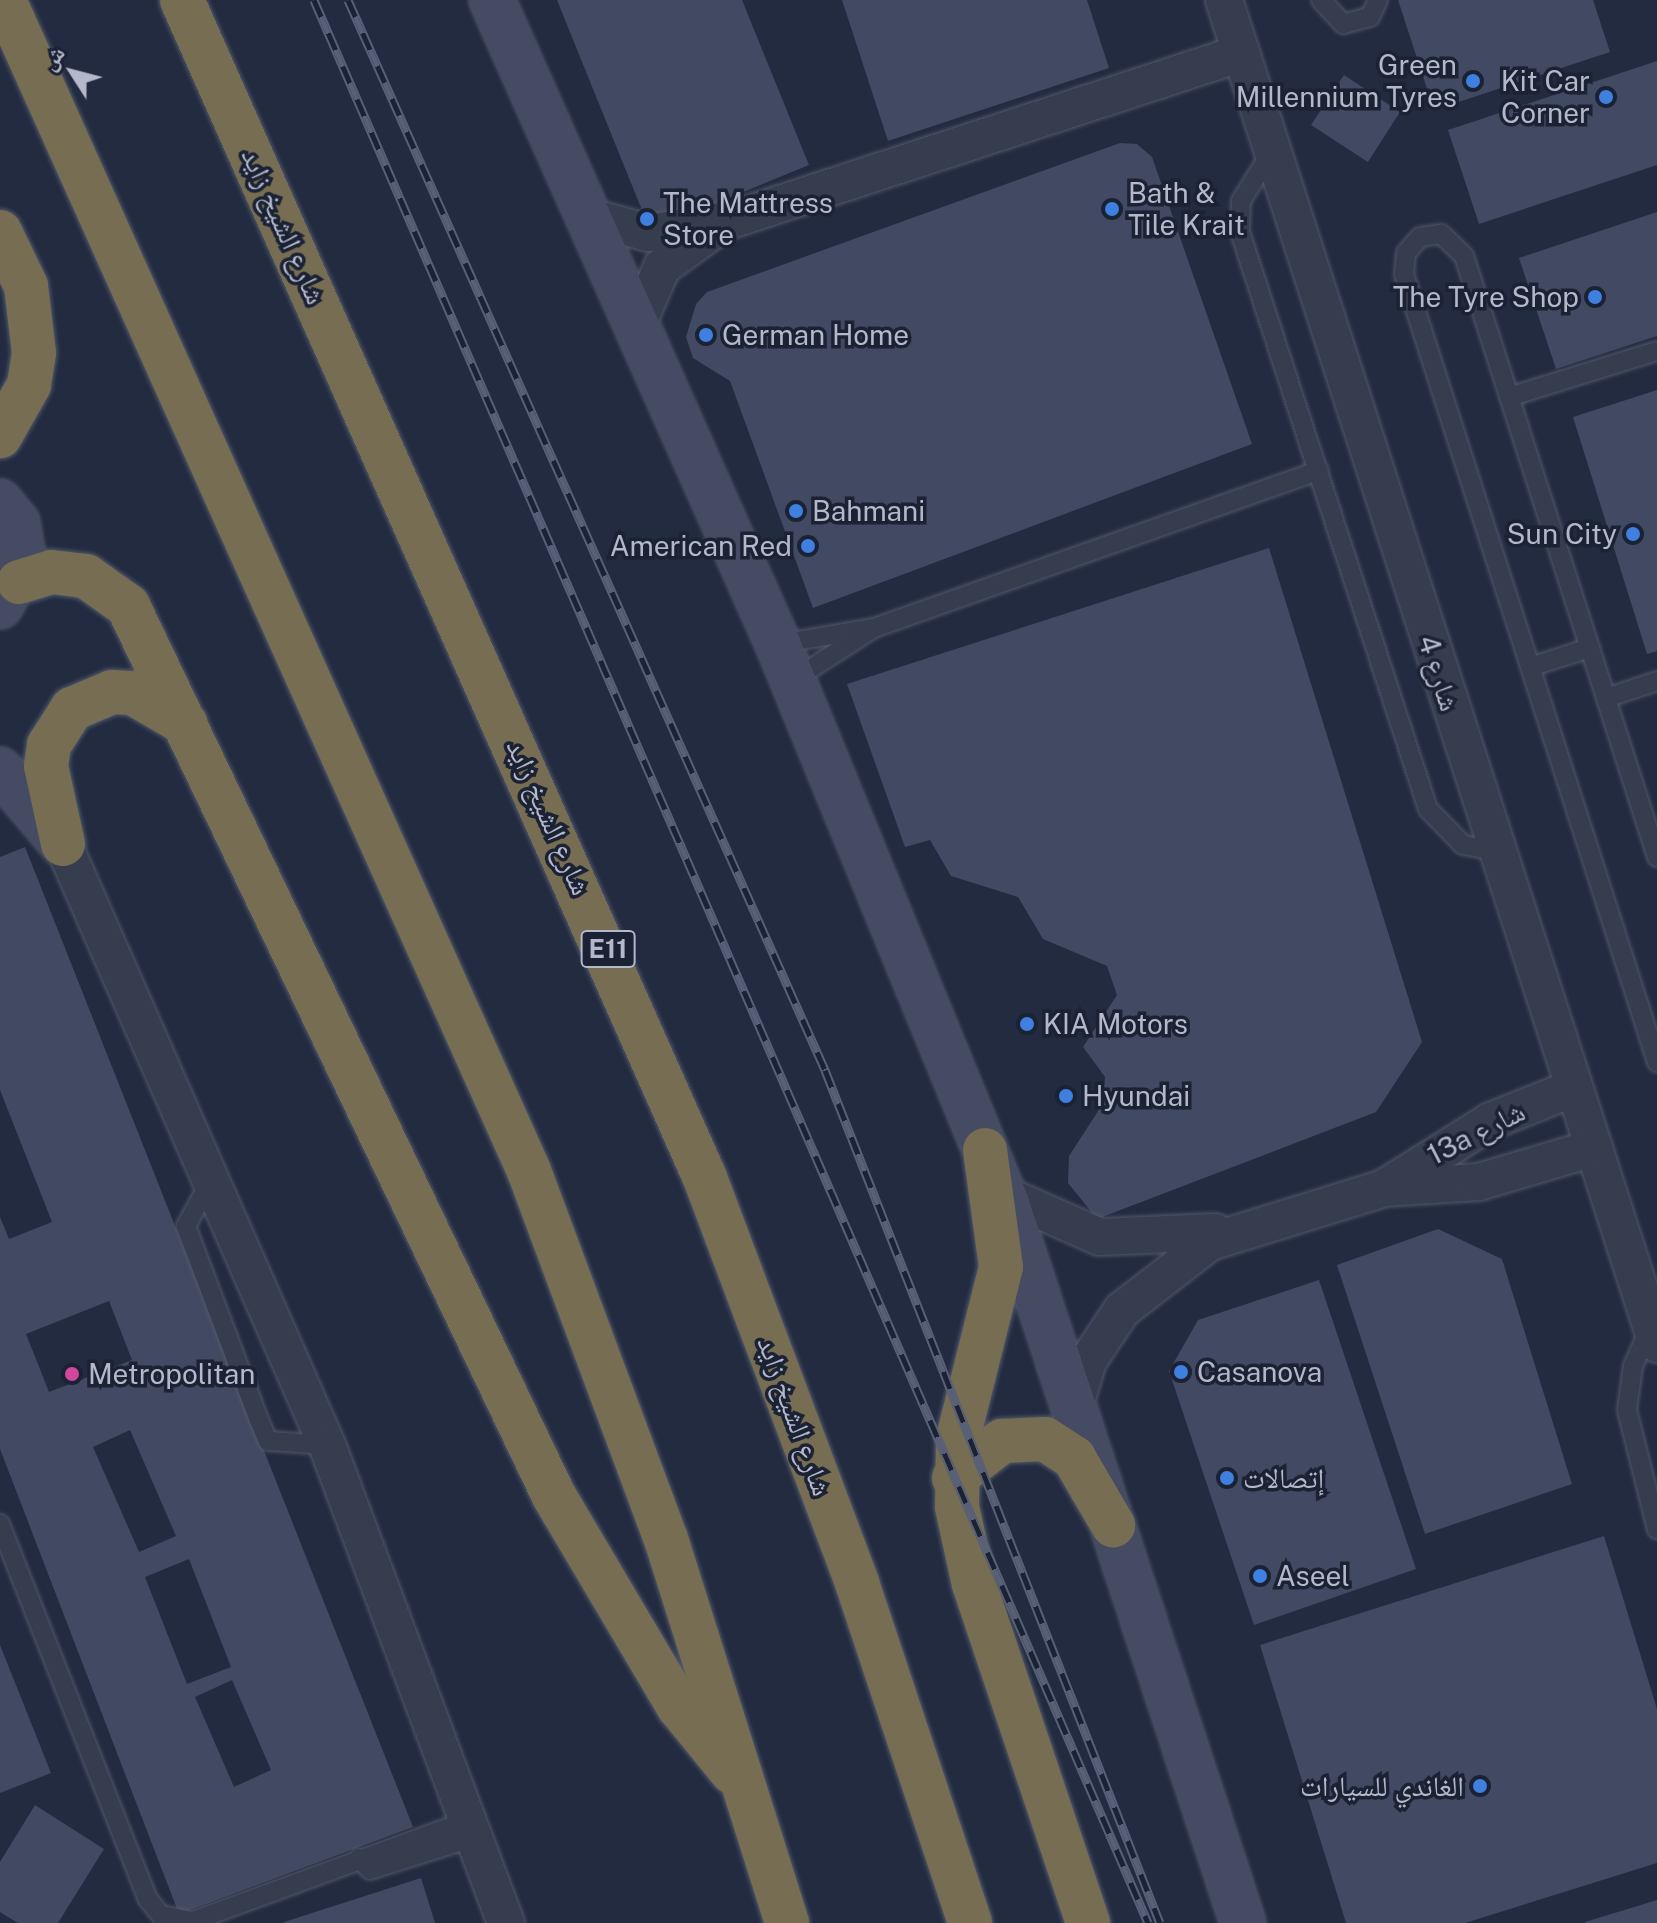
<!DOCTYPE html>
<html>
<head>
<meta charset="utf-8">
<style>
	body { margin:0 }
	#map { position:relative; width:1657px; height:1923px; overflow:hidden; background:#222b40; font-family:"Public Sans","Noto Naskh Arabic",sans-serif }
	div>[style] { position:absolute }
	.building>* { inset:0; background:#414a62 }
	.roads { filter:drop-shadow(0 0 2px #51586a) drop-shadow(0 0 2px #51586a) }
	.lane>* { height:18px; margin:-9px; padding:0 9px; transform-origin:9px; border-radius:9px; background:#363d4f }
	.street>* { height:36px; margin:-18px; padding:0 18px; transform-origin:18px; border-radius:18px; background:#363d4f }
	.secondary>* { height:44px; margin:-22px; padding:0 22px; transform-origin:22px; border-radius:22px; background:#444b63 }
	.highway>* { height:44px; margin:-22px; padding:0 22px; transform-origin:22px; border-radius:22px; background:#766d53 }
	.rail>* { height:9px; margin-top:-4.5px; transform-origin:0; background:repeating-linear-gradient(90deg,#1b2234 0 18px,#586077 0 36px); box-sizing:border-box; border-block:2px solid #586077 }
	.dots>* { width:22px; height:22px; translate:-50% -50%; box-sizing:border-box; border:4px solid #1b2234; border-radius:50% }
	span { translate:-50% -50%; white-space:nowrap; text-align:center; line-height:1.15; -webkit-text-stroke:7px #1b2234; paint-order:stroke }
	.shield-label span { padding:2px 6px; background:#1b2234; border:2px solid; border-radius:6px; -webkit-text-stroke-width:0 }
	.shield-label { font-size:26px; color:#b3b8ca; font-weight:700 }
	.poi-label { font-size:28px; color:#b3b8ca }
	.right { translate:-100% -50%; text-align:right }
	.left { translate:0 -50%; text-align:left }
	.street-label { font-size:28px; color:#b3b8ca }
	.north { position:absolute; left:32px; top:32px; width:80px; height:80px; -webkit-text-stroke:6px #1b2234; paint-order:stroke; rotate:306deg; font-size:22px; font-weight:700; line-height:32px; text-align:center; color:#b3b8ca }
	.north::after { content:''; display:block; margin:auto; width:28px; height:36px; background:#b3b8ca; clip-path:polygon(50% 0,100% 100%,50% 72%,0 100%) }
</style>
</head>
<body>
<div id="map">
	<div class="building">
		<div style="clip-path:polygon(557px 0,742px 0,809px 165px,650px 230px)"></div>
		<div style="clip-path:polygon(842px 0,1087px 0,1109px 68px,888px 141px)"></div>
		<div style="clip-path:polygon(1398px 0,1593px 0,1610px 52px,1434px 110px)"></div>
		<div style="clip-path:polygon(1657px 61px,1657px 165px,1479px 224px,1448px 130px)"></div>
		<div style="clip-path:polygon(1344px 75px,1400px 112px,1368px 162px,1311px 125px)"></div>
		<div style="clip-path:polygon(1120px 143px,1137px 144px,1152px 157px,1252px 444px,813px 608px,730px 381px,693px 358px,686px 337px,696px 304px,707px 292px)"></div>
		<div style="clip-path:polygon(1657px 212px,1657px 336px,1556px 369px,1519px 258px)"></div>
		<div style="clip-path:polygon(1657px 390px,1657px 651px,1647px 654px,1573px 417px)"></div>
		<div style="clip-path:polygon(1269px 548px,1422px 1042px,1376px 1112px,1097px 1219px,1068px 1183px,1069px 1156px,1102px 1105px,1105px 1077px,1083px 1047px,1117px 995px,1107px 966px,1043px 939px,1018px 897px,951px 876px,930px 840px,905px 847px,847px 684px)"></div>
		<div style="clip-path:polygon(evenodd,25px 847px,413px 1827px,179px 1914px,0 1449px,0 1217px,9px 1239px,52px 1222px,0 1090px,0 857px,25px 847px,109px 1301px,132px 1360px,49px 1392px,26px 1334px,109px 1301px,25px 847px,130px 1430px,176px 1536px,139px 1552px,93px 1447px,130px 1430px,25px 847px,189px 1559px,231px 1667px,187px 1684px,145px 1577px,189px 1559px,25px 847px,232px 1680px,271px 1770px,234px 1787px,195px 1697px,232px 1680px)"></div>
		<div style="clip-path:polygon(1438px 1229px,1502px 1259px,1572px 1484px,1425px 1534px,1337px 1265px)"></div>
		<div style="clip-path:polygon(1319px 1280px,1416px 1569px,1254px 1625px,1169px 1371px,1198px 1320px)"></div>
		<div style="clip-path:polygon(1604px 1536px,1657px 1709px,1657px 1863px,1465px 1923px,1346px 1923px,1260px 1645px)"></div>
		<div style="clip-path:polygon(0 1645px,51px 1773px,0 1793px)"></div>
		<div style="clip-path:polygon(35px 1805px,104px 1849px,58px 1923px,18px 1923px,0 1912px,0 1862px)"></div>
		<div style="clip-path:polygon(421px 1878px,435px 1923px,284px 1923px,284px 1922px)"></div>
		<div style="clip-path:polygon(1657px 1900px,1657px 1923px,1585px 1923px,1585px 1922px)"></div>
	</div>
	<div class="roads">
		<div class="lane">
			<div style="left:1321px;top:0;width:33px;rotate:47deg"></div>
			<div style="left:1343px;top:24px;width:28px;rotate:-15deg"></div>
			<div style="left:1370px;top:17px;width:19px;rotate:-65deg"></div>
			<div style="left:1271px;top:153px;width:57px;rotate:122deg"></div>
			<div style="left:1241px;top:201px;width:31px;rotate:92deg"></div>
			<div style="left:1240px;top:232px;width:607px;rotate:71.95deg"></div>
			<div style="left:1428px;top:809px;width:50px;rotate:45.8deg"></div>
			<div style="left:1463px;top:845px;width:34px;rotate:10deg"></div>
			<div style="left:1509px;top:397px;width:155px;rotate:-17.3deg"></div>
			<div style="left:779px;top:644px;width:96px;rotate:-9.6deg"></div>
			<div style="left:874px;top:628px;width:472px;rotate:-19.5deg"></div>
			<div style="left:1530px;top:667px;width:63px;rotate:-17.6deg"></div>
			<div style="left:793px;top:680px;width:96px;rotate:-32.7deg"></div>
			<div style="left:1606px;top:698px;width:54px;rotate:-18.4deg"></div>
			<div style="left:1657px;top:857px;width:631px;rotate:-107.8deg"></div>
			<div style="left:1464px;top:256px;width:32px;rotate:-136deg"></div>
			<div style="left:1441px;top:234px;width:21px;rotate:172deg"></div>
			<div style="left:1420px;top:237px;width:21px;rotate:131deg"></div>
			<div style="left:1406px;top:253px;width:21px;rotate:95deg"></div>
			<div style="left:1404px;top:274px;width:828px;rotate:72.2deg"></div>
			<div style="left:211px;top:1180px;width:52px;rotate:118.5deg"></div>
			<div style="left:186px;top:1226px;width:207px;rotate:69.4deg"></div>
			<div style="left:259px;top:1420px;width:23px;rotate:67deg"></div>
			<div style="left:268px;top:1441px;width:59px;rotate:3.9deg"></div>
			<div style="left:1650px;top:1328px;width:42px;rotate:114.1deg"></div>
			<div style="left:1633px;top:1366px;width:44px;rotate:97.8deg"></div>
			<div style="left:1627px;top:1410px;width:123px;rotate:75.9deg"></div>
			<div style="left:0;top:1524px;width:402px;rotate:68.5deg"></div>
			<div style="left:147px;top:1898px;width:22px;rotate:51deg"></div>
			<div style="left:161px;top:1915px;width:33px;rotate:11deg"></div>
			<div style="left:193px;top:1921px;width:297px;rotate:-20.1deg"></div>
			<div style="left:359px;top:1858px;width:16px;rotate:47deg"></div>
			<div style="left:370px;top:1870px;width:113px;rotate:-17.5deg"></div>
		</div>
		<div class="street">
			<div style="left:1224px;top:0;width:1412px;rotate:72.14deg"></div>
			<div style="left:593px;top:218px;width:58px;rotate:15deg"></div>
			<div style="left:649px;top:233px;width:86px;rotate:-9.4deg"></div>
			<div style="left:734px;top:219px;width:534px;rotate:-18.1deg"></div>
			<div style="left:639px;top:320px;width:58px;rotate:-66.5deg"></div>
			<div style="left:662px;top:267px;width:65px;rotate:-35.6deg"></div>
			<div style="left:63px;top:844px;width:656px;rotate:66.29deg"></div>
			<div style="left:327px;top:1445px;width:510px;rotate:69.47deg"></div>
			<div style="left:1384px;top:1188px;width:126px;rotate:-32.1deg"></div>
			<div style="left:1491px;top:1121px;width:89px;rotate:-21.7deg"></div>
			<div style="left:1003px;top:1194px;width:106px;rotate:23.9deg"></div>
			<div style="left:1100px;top:1237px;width:115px;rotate:-2.5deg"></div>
			<div style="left:1076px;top:1401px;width:42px;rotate:-73.3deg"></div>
			<div style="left:1088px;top:1361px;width:61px;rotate:-56.3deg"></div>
			<div style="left:1122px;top:1310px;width:111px;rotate:-37.7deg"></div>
			<div style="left:1210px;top:1242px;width:182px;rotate:-17.2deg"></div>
			<div style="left:1384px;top:1188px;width:95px;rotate:-3.6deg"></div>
			<div style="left:1479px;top:1182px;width:120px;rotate:-16.5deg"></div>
		</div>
		<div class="secondary">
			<div style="left:492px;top:0;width:705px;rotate:66.05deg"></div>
			<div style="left:778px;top:644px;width:602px;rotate:67.74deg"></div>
			<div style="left:1006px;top:1201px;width:760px;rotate:71.83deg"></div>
			<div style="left:0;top:502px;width:27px;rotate:51deg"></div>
			<div style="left:17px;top:523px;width:40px;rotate:80deg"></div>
			<div style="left:24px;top:562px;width:50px;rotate:118.6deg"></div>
			<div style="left:0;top:770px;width:97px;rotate:49.6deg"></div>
		</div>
		<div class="highway">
			<div style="left:4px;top:0;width:1283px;rotate:65.85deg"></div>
			<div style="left:529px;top:1171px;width:393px;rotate:69.6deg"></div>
			<div style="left:666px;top:1539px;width:403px;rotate:72.5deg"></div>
			<div style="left:182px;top:0;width:1289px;rotate:66.06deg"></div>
			<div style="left:705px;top:1178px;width:433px;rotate:69.4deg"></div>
			<div style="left:857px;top:1583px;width:358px;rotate:71.6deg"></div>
			<div style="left:0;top:232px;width:60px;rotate:64.3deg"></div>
			<div style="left:26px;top:286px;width:67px;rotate:83.2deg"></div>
			<div style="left:34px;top:353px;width:32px;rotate:99deg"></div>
			<div style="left:29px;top:385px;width:59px;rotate:119.6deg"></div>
			<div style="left:19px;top:582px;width:34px;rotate:-17deg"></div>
			<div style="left:52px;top:572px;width:34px;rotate:7deg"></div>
			<div style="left:86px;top:576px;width:52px;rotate:35.5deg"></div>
			<div style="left:128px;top:606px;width:987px;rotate:64.42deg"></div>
			<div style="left:554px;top:1496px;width:245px;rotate:59.4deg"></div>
			<div style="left:679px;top:1707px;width:84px;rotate:50.8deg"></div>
			<div style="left:63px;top:844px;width:80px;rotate:-102.3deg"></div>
			<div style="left:46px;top:766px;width:21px;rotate:-82deg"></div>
			<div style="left:49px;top:745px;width:43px;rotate:-57.4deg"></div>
			<div style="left:72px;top:709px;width:43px;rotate:-23deg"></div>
			<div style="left:112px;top:692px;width:21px;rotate:3deg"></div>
			<div style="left:133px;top:693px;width:61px;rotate:30.3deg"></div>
			<div style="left:985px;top:1150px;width:118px;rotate:82.2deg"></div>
			<div style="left:1001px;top:1267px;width:176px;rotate:104.1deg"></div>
			<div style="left:958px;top:1438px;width:69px;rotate:90.8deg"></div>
			<div style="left:957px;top:1507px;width:79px;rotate:77.6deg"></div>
			<div style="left:974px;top:1584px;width:358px;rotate:71.4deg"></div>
			<div style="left:954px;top:1478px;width:61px;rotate:-37.6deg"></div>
			<div style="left:1002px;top:1441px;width:43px;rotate:-2.7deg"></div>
			<div style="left:1045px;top:1439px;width:35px;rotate:33deg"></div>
			<div style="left:1074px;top:1458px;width:78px;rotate:59.8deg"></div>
		</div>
	</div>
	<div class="rail">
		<div style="left:314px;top:0;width:2096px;rotate:66.55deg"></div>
		<div style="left:348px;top:0;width:1172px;rotate:65.97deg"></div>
		<div style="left:825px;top:1070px;width:916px;rotate:68.56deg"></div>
	</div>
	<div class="dots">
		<div style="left:1473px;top:81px;background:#3f7fe0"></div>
		<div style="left:1606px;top:97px;background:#3f7fe0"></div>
		<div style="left:1112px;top:209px;background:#3f7fe0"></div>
		<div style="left:647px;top:219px;background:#3f7fe0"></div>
		<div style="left:1595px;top:297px;background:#3f7fe0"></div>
		<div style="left:706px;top:335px;background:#3f7fe0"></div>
		<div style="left:796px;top:511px;background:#3f7fe0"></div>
		<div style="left:1633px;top:534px;background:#3f7fe0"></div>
		<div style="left:808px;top:546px;background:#3f7fe0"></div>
		<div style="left:1027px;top:1024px;background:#3f7fe0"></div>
		<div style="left:1066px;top:1096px;background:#3f7fe0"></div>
		<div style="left:1181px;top:1372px;background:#3f7fe0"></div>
		<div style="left:72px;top:1374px;background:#d1479c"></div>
		<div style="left:1227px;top:1478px;background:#3f7fe0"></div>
		<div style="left:1260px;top:1576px;background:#3f7fe0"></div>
		<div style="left:1480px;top:1786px;background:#3f7fe0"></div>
	</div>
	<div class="shield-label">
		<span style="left:608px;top:949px">E11</span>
	</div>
	<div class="poi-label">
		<span class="right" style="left:1457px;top:81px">Green<br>Millennium Tyres</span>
		<span class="right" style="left:1590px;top:97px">Kit Car<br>Corner</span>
		<span class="left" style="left:1128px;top:209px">Bath &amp;<br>Tile Krait</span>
		<span class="left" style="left:663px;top:219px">The Mattress<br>Store</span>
		<span class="right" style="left:1579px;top:297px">The Tyre Shop</span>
		<span class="left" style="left:722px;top:335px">German Home</span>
		<span class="left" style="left:812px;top:511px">Bahmani</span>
		<span class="right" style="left:1617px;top:534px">Sun City</span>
		<span class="right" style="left:792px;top:546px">American Red</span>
		<span class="left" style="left:1043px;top:1024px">KIA Motors</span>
		<span class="left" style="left:1082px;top:1096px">Hyundai</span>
		<span class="left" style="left:1197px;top:1372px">Casanova</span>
		<span class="left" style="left:88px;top:1374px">Metropolitan</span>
		<span class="left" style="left:1243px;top:1478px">إتصالات</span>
		<span class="left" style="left:1276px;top:1576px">Aseel</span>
		<span class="right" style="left:1464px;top:1786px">الغاندي للسيارات</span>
	</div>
	<div class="street-label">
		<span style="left:284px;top:226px;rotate:66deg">شارع الشيخ زايد</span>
		<span style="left:1439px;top:673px;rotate:72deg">شارع 4</span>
		<span style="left:549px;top:817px;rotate:66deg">شارع الشيخ زايد</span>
		<span style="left:1476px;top:1133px;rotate:-27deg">13a شارع</span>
		<span style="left:795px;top:1416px;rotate:70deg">شارع الشيخ زايد</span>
	</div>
	<div class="north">ش</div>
</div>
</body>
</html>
